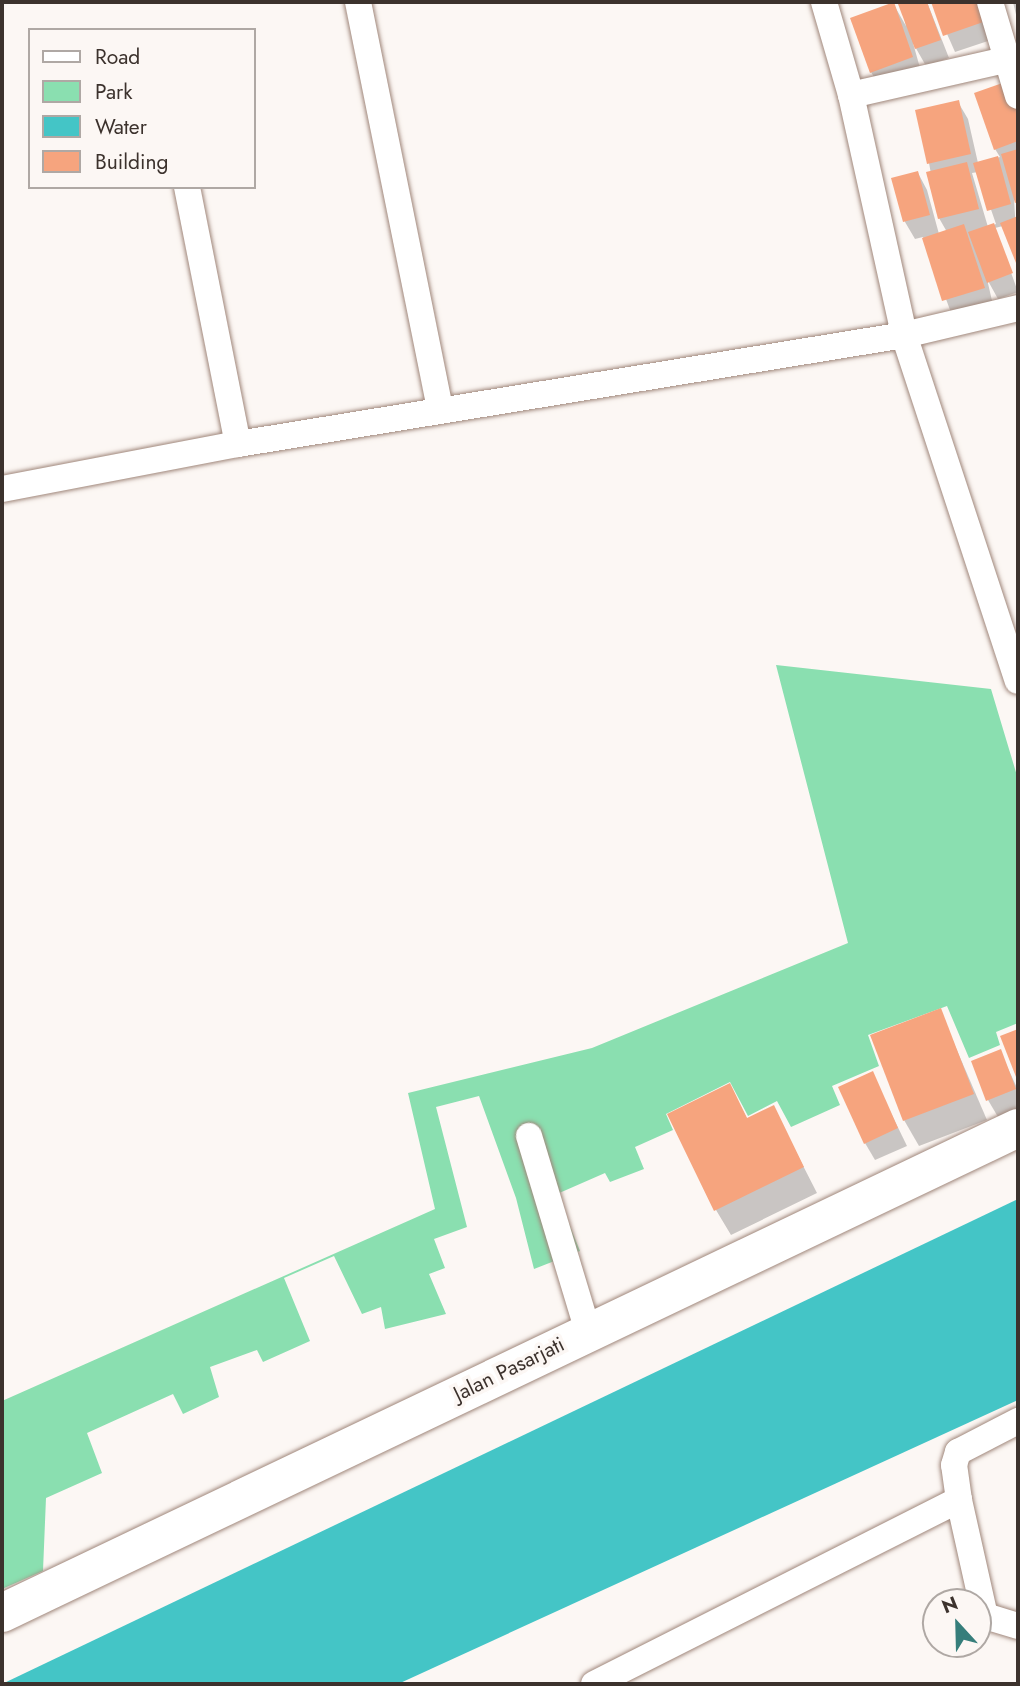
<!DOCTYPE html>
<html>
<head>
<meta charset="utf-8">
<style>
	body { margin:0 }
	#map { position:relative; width:1020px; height:1686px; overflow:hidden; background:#fcf7f4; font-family:Jost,sans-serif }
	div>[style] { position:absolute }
	.green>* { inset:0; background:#8adfb0 }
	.water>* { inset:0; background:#44c5c6 }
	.shadow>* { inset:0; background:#0003 }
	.building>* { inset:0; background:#f6a47e }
	.roads { filter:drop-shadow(0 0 2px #a0877b) drop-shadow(0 0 2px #a0877b) }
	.minor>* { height:26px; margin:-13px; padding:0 13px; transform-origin:13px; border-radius:13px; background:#fff }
	.secondary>* { height:38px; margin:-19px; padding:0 19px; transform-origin:19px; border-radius:19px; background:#fff }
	span { translate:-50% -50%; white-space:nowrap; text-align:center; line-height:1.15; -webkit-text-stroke:7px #fcf7f4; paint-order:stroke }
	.street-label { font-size:21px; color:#3c322d }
	.frame { position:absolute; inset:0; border:4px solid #3c322d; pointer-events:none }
	.legend { position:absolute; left:28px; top:28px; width:228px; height:161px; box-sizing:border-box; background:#fcf7f4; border:2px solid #afa8a4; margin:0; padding:9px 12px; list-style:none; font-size:21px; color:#3c322d }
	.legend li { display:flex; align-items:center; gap:14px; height:35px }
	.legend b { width:35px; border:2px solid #afa8a4 }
	.north { position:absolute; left:922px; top:1588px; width:70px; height:70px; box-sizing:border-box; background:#fcf7f4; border:2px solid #afa8a4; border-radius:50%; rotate:338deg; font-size:19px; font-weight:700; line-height:28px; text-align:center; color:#3c322d }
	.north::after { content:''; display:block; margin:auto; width:24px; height:32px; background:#367e7b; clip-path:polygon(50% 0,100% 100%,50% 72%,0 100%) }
</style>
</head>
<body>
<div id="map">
	<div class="green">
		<div style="clip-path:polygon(776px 665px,991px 689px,1018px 779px,1018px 1023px,996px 1032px,1000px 1045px,969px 1058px,947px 1006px,868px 1035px,879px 1066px,832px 1086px,840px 1105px,791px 1127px,777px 1101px,748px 1116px,730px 1082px,666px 1114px,673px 1130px,635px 1147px,644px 1169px,610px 1182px,605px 1173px,557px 1194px,580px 1251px,534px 1269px,516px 1198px,479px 1096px,436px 1107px,467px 1227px,434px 1239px,445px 1268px,429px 1274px,446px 1314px,385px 1329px,381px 1307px,362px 1314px,334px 1256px,284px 1278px,310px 1341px,263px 1362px,257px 1350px,210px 1367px,219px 1397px,183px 1414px,173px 1394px,87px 1433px,102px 1473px,46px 1498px,43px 1571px,2px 1589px,2px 1401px,435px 1209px,408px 1093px,592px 1048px,848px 943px)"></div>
	</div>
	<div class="water">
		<div style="clip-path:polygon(1018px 1199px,1018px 1400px,398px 1684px,2px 1684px)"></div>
	</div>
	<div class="shadow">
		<div style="clip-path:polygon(911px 2px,927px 2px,949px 58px,926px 66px,913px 43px,922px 75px,881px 89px,871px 72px,894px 5px,906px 26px,901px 5px)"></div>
		<div style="clip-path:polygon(933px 2px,988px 2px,1000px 37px,955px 52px)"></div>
		<div style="clip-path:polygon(1013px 2px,1018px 2px,1018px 23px)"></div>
		<div style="clip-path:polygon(evenodd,1018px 96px,1018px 205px,1014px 199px,1018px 264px,1003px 226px,995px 228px,1018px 292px,998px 299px,987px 279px,993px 305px,953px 318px,923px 237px,915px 239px,905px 222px,893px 179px,918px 173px,927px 190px,939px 234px,947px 232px,939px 218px,929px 163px,958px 102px,968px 119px,978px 163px,1000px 157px,995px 149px,1018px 96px,978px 172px,996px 224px,988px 227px,972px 173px,978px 172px)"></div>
		<div style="clip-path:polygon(940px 1011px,987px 1120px,919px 1146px,904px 1120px)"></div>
		<div style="clip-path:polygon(1000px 1051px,1018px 1090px,1018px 1109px,998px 1117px,988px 1100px)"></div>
		<div style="clip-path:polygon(872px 1074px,907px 1146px,875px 1160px,865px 1143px)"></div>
		<div style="clip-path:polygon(729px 1086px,748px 1120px,773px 1107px,817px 1193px,731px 1235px,716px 1210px)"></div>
	</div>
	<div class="building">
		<div style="clip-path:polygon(894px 2px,913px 57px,870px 73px,850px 18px)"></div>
		<div style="clip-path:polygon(905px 2px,927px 2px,941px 40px,915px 49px,898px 4px)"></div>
		<div style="clip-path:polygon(931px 2px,986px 2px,992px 19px,943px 36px)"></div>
		<div style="clip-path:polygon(1011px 80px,1018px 101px,1018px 141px,994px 150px,974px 93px)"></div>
		<div style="clip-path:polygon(959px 100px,971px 154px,927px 164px,915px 110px)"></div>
		<div style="clip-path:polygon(1018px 149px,1018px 202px,1015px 203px,1001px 154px)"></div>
		<div style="clip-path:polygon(998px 156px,1011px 204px,987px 211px,973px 163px)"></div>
		<div style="clip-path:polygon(967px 162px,979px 209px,938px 219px,926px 172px)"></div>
		<div style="clip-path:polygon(918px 171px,930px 215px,903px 222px,891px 178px)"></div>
		<div style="clip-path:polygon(1018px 216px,1018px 268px,1000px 223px)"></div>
		<div style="clip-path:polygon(994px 223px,1013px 273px,987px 283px,968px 232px)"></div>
		<div style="clip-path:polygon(964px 224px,985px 288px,942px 301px,922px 238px)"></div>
		<div style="clip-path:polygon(941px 1008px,974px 1094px,903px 1121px,870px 1035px)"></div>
		<div style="clip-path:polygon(1018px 1029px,1018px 1082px,1000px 1036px)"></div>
		<div style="clip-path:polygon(1001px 1049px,1016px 1089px,986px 1101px,971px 1061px)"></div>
		<div style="clip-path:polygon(873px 1071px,898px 1128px,864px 1144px,838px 1087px)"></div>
		<div style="clip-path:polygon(730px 1083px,747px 1118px,774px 1105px,804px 1167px,714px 1211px,667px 1114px)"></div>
	</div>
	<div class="roads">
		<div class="minor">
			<div style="left:358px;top:2px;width:416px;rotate:78.6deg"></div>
			<div style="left:824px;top:2px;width:97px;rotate:73.8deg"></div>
			<div style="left:851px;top:95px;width:246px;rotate:77.5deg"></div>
			<div style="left:904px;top:335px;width:364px;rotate:71.8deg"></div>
			<div style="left:990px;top:2px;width:98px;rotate:73.4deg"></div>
			<div style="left:851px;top:95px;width:171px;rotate:-12.8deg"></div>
			<div style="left:187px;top:187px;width:262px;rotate:78.8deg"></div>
			<div style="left:2px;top:489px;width:240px;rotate:-10.8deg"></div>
			<div style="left:238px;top:444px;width:675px;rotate:-9.29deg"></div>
			<div style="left:904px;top:335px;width:117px;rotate:-13.3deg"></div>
			<div style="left:529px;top:1136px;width:204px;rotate:73.2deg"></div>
			<div style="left:959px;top:1500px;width:119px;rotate:77.4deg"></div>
			<div style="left:985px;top:1616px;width:34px;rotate:17deg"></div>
			<div style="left:594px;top:1684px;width:409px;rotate:-26.8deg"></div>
			<div style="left:959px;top:1500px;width:35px;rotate:-98deg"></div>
			<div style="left:954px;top:1465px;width:14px;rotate:-73deg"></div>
			<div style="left:958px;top:1452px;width:68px;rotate:-27.3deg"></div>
		</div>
		<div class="secondary">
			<div style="left:2px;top:1613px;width:1126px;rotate:-25.52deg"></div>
		</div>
	</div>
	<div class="street-label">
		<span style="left:509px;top:1369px;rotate:-26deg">Jalan Pasarjati</span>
	</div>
	<div class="frame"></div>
	<ul class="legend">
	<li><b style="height:9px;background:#fff"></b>Road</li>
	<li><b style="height:19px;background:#8adfb0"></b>Park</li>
	<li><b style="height:19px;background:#44c5c6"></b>Water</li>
	<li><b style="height:19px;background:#f6a47e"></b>Building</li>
	</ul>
	<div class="north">N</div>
</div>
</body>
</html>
